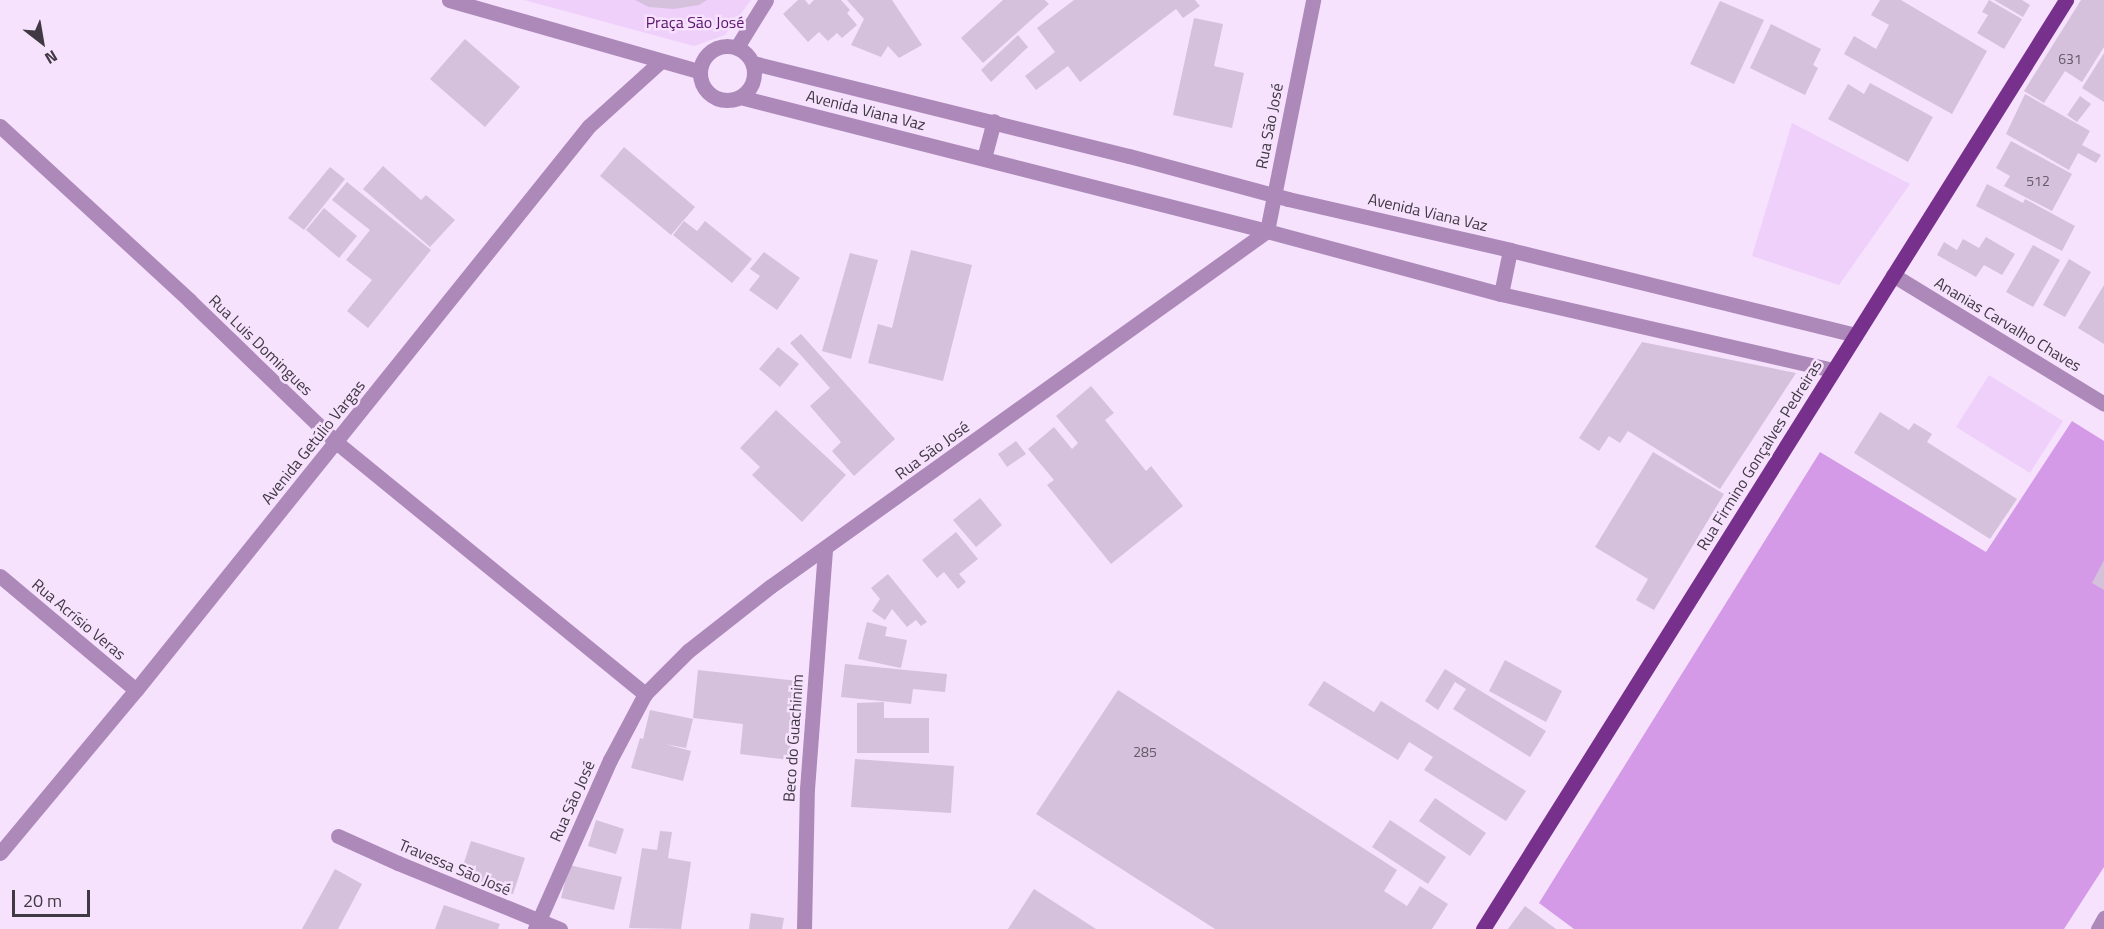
<!DOCTYPE html>
<html>
<head>
<meta charset="utf-8">
<style>
	body { margin:0 }
	#map { position:relative; width:2104px; height:929px; overflow:hidden; background:#f6e2fd; font-family:"Titillium Web",sans-serif }
	div>[style] { position:absolute }
	.green>* { inset:0; background:#efd0fa }
	.forest>* { inset:0; background:#d49ae7 }
	.building>* { inset:0; background:#d5c1dc }
	.minor>* { height:15px; margin:-7.5px; padding:0 7.5px; transform-origin:7.5px; border-radius:7.5px; background:#ad89ba }
	.minor>.ring { margin:-7.5px; padding:0; box-sizing:content-box; background:none; border:15px solid #ad89ba; border-radius:50% }
	.major>* { height:15px; margin:-7.5px; padding:0 7.5px; transform-origin:7.5px; border-radius:7.5px; background:#77318d }
	span { translate:-50% -50%; white-space:nowrap; text-align:center; line-height:1.15; -webkit-text-stroke:5px #f6e2fd; paint-order:stroke }
	.number-label { font-size:14px; color:#655a69 }
	.number-label span { -webkit-text-stroke-width:0 }
	.park-label { font-size:16px; color:#5a136f }
	.street-label { font-size:16px; color:#403843 }
	.north { position:absolute; left:12px; top:12px; width:60px; height:60px; -webkit-text-stroke:4px #f6e2fd; paint-order:stroke; rotate:149deg; font-size:16px; font-weight:700; line-height:24px; text-align:center; color:#403843 }
	.north::after { content:''; display:block; margin:auto; width:21px; height:27px; background:#403843; clip-path:polygon(50% 0,100% 100%,50% 72%,0 100%) }
	.scale { position:absolute; left:12px; top:890px; width:78px; height:27px; box-sizing:border-box; border:3px solid #403843; border-top:0; padding-left:8px; font-size:18px; line-height:21px; white-space:nowrap; color:#403843; -webkit-text-stroke:4px #f6e2fd; paint-order:stroke }
</style>
</head>
<body>
<div id="map">
	<div class="green">
		<div style="clip-path:polygon(524px 0,751px 0,725px 35px,694px 46px)"></div>
		<div style="clip-path:polygon(1792px 123px,1910px 184px,1839px 285px,1752px 256px)"></div>
		<div style="clip-path:polygon(1989px 375px,2063px 421px,2030px 473px,1956px 427px)"></div>
	</div>
	<div class="forest">
		<div style="clip-path:polygon(2072px 421px,2104px 441px,2104px 867px,2064px 929px,1574px 929px,1539px 903px,1820px 452px,1986px 552px)"></div>
	</div>
	<div class="building">
		<div style="clip-path:polygon(635px 0,707px 0,699px 5px,674px 9px,649px 7px)"></div>
		<div style="clip-path:polygon(798px 0,805px 0,809px 5px,814px 0,841px 0,850px 10px,847px 13px,857px 25px,842px 38px,837px 33px,828px 41px,819px 32px,808px 42px,783px 14px)"></div>
		<div style="clip-path:polygon(847px 0,892px 0,922px 45px,899px 58px,888px 46px,881px 57px,851px 45px,864px 19px)"></div>
		<div style="clip-path:polygon(1003px 0,1045px 0,1049px 4px,983px 63px,961px 38px)"></div>
		<div style="clip-path:polygon(1074px 0,1195px 0,1200px 6px,1183px 18px,1176px 9px,1080px 82px,1068px 66px,1036px 90px,1025px 76px,1055px 52px,1037px 28px)"></div>
		<div style="clip-path:polygon(1880px 0,1901px 0,1987px 51px,1952px 114px,1844px 54px,1854px 36px,1876px 49px,1889px 25px,1871px 15px)"></div>
		<div style="clip-path:polygon(1989px 0,2022px 19px,2004px 49px,1977px 33px,1988px 15px,1982px 12px)"></div>
		<div style="clip-path:polygon(1994px 0,2022px 0,2030px 5px,2023px 17px)"></div>
		<div style="clip-path:polygon(2081px 0,2104px 0,2104px 47px,2082px 82px,2065px 71px,2044px 103px,2024px 91px)"></div>
		<div style="clip-path:polygon(1720px 1px,1764px 20px,1734px 84px,1690px 64px)"></div>
		<div style="clip-path:polygon(1194px 18px,1223px 24px,1214px 66px,1244px 73px,1232px 128px,1173px 115px)"></div>
		<div style="clip-path:polygon(1771px 24px,1821px 49px,1813px 65px,1818px 68px,1805px 95px,1750px 68px)"></div>
		<div style="clip-path:polygon(1018px 35px,1028px 47px,991px 82px,981px 70px)"></div>
		<div style="clip-path:polygon(465px 39px,520px 87px,485px 127px,430px 79px)"></div>
		<div style="clip-path:polygon(2104px 53px,2104px 102px,2082px 88px)"></div>
		<div style="clip-path:polygon(1870px 83px,1933px 117px,1908px 162px,1828px 119px,1848px 84px,1864px 94px)"></div>
		<div style="clip-path:polygon(2025px 94px,2090px 131px,2082px 145px,2101px 155px,2096px 163px,2078px 153px,2069px 170px,2006px 134px)"></div>
		<div style="clip-path:polygon(2080px 96px,2091px 104px,2077px 122px,2067px 115px)"></div>
		<div style="clip-path:polygon(2011px 141px,2072px 174px,2052px 211px,2004px 186px,2010px 176px,1996px 168px)"></div>
		<div style="clip-path:polygon(624px 147px,695px 207px,671px 235px,600px 176px)"></div>
		<div style="clip-path:polygon(383px 166px,421px 200px,426px 195px,455px 220px,430px 247px,363px 189px)"></div>
		<div style="clip-path:polygon(330px 167px,345px 179px,304px 230px,288px 218px)"></div>
		<div style="clip-path:polygon(347px 182px,431px 250px,368px 328px,347px 311px,372px 280px,346px 260px,370px 230px,332px 200px)"></div>
		<div style="clip-path:polygon(1987px 184px,2023px 203px,2025px 199px,2075px 226px,2062px 251px,1976px 206px)"></div>
		<div style="clip-path:polygon(324px 208px,357px 236px,339px 258px,306px 230px)"></div>
		<div style="clip-path:polygon(684px 221px,697px 231px,705px 221px,752px 259px,732px 283px,673px 235px)"></div>
		<div style="clip-path:polygon(1986px 237px,2015px 254px,2002px 275px,1984px 265px,1976px 277px,1937px 255px,1944px 242px,1957px 250px,1963px 239px,1979px 248px)"></div>
		<div style="clip-path:polygon(2033px 245px,2060px 260px,2033px 307px,2006px 292px)"></div>
		<div style="clip-path:polygon(911px 250px,972px 265px,943px 381px,868px 363px,878px 324px,892px 328px)"></div>
		<div style="clip-path:polygon(764px 252px,800px 278px,777px 310px,749px 290px,760px 276px,750px 269px)"></div>
		<div style="clip-path:polygon(850px 253px,878px 260px,851px 359px,822px 351px)"></div>
		<div style="clip-path:polygon(2069px 259px,2091px 272px,2065px 317px,2043px 305px)"></div>
		<div style="clip-path:polygon(2104px 285px,2104px 344px,2078px 328px)"></div>
		<div style="clip-path:polygon(801px 334px,895px 439px,854px 476px,832px 451px,841px 442px,810px 406px,830px 388px,790px 343px)"></div>
		<div style="clip-path:polygon(1642px 342px,1796px 373px,1720px 489px,1628px 431px,1620px 443px,1609px 436px,1599px 451px,1579px 438px)"></div>
		<div style="clip-path:polygon(778px 347px,799px 364px,780px 387px,759px 369px)"></div>
		<div style="clip-path:polygon(1091px 386px,1114px 413px,1105px 420px,1146px 471px,1151px 466px,1183px 506px,1111px 564px,1047px 485px,1054px 480px,1028px 449px,1054px 427px,1072px 449px,1078px 443px,1056px 416px)"></div>
		<div style="clip-path:polygon(776px 410px,846px 475px,802px 522px,752px 475px,760px 467px,740px 448px)"></div>
		<div style="clip-path:polygon(1880px 412px,1909px 430px,1914px 423px,1932px 434px,1927px 442px,2017px 499px,1990px 539px,1854px 453px)"></div>
		<div style="clip-path:polygon(1016px 441px,1026px 454px,1007px 467px,998px 454px)"></div>
		<div style="clip-path:polygon(1653px 452px,1724px 494px,1654px 610px,1636px 600px,1648px 579px,1595px 547px)"></div>
		<div style="clip-path:polygon(980px 498px,1002px 525px,976px 547px,953px 520px)"></div>
		<div style="clip-path:polygon(956px 532px,978px 559px,959px 574px,966px 582px,958px 589px,944px 572px,937px 578px,922px 560px)"></div>
		<div style="clip-path:polygon(2104px 560px,2104px 590px,2092px 583px)"></div>
		<div style="clip-path:polygon(888px 574px,927px 622px,921px 626px,916px 620px,907px 627px,892px 609px,885px 620px,872px 611px,880px 599px,871px 588px)"></div>
		<div style="clip-path:polygon(867px 622px,887px 627px,885px 636px,907px 640px,901px 668px,858px 659px)"></div>
		<div style="clip-path:polygon(1505px 660px,1562px 691px,1546px 722px,1489px 691px)"></div>
		<div style="clip-path:polygon(845px 664px,947px 674px,945px 692px,913px 689px,911px 704px,841px 697px)"></div>
		<div style="clip-path:polygon(1445px 669px,1546px 731px,1530px 757px,1453px 709px,1466px 689px,1455px 682px,1438px 710px,1425px 701px)"></div>
		<div style="clip-path:polygon(698px 670px,798px 681px,790px 760px,740px 754px,743px 724px,693px 718px)"></div>
		<div style="clip-path:polygon(1324px 681px,1374px 712px,1381px 701px,1526px 791px,1506px 821px,1424px 770px,1433px 757px,1409px 742px,1398px 760px,1308px 705px)"></div>
		<div style="clip-path:polygon(1118px 690px,1397px 870px,1384px 891px,1407px 906px,1420px 886px,1448px 904px,1432px 929px,1215px 929px,1036px 814px)"></div>
		<div style="clip-path:polygon(884px 702px,884px 718px,929px 718px,929px 753px,857px 753px,857px 703px)"></div>
		<div style="clip-path:polygon(650px 710px,693px 719px,686px 748px,665px 744px,691px 751px,683px 781px,631px 768px,640px 738px,643px 739px)"></div>
		<div style="clip-path:polygon(855px 759px,954px 766px,951px 813px,851px 807px)"></div>
		<div style="clip-path:polygon(1435px 798px,1486px 833px,1470px 856px,1419px 821px)"></div>
		<div style="clip-path:polygon(596px 820px,624px 829px,616px 854px,588px 846px)"></div>
		<div style="clip-path:polygon(1390px 820px,1446px 857px,1428px 884px,1372px 847px)"></div>
		<div style="clip-path:polygon(660px 831px,672px 832px,668px 858px,691px 862px,681px 929px,629px 928px,642px 848px,657px 850px)"></div>
		<div style="clip-path:polygon(471px 841px,525px 858px,513px 894px,459px 878px)"></div>
		<div style="clip-path:polygon(569px 865px,622px 877px,614px 910px,561px 898px)"></div>
		<div style="clip-path:polygon(335px 869px,362px 884px,338px 929px,302px 929px)"></div>
		<div style="clip-path:polygon(1034px 889px,1096px 929px,1008px 929px)"></div>
		<div style="clip-path:polygon(444px 905px,500px 924px,498px 929px,435px 929px)"></div>
		<div style="clip-path:polygon(1525px 906px,1556px 929px,1508px 929px)"></div>
		<div style="clip-path:polygon(751px 913px,784px 918px,782px 929px,749px 929px)"></div>
	</div>
	<div class="minor">
		<div style="left:449px;top:0;width:260px;rotate:15.9deg"></div>
		<div class="ring" style="left:700px;top:46px;width:39px;height:39px"></div>
		<div style="left:737px;top:47px;width:55px;rotate:-58.3deg"></div>
		<div style="left:753px;top:63px;width:387px;rotate:13.9deg"></div>
		<div style="left:1129px;top:156px;width:165px;rotate:15.1deg"></div>
		<div style="left:1288px;top:199px;width:228px;rotate:12.9deg"></div>
		<div style="left:1510px;top:250px;width:356px;rotate:13.8deg"></div>
		<div style="left:740px;top:97px;width:544px;rotate:14.27deg"></div>
		<div style="left:1267px;top:231px;width:242px;rotate:15.1deg"></div>
		<div style="left:1501px;top:294px;width:341px;rotate:12.9deg"></div>
		<div style="left:0;top:126px;width:258px;rotate:42.6deg"></div>
		<div style="left:190px;top:301px;width:203px;rotate:44deg"></div>
		<div style="left:336px;top:442px;width:399px;rotate:39.2deg"></div>
		<div style="left:984px;top:158px;width:38px;rotate:-75deg"></div>
		<div style="left:1893px;top:275px;width:247px;rotate:31.4deg"></div>
		<div style="left:1501px;top:294px;width:45px;rotate:-78.4deg"></div>
		<div style="left:0;top:576px;width:177px;rotate:40deg"></div>
		<div style="left:338px;top:836px;width:66px;rotate:24.2deg"></div>
		<div style="left:398px;top:863px;width:175px;rotate:22.2deg"></div>
		<div style="left:0;top:853px;width:212px;rotate:-50.2deg"></div>
		<div style="left:136px;top:690px;width:723px;rotate:-51.23deg"></div>
		<div style="left:589px;top:126px;width:97px;rotate:-42.1deg"></div>
		<div style="left:535px;top:929px;width:185px;rotate:-66.1deg"></div>
		<div style="left:610px;top:760px;width:75px;rotate:-62.1deg"></div>
		<div style="left:645px;top:694px;width:61px;rotate:-45deg"></div>
		<div style="left:688px;top:651px;width:105px;rotate:-38.1deg"></div>
		<div style="left:771px;top:586px;width:610px;rotate:-35.59deg"></div>
		<div style="left:1267px;top:231px;width:236px;rotate:-78.7deg"></div>
		<div style="left:804px;top:929px;width:140px;rotate:-88.8deg"></div>
		<div style="left:807px;top:789px;width:241px;rotate:-85.7deg"></div>
		<div style="left:2098px;top:929px;width:13px;rotate:-61deg"></div>
	</div>
	<div class="major">
		<div style="left:1483px;top:929px;width:1097px;rotate:-57.89deg"></div>
	</div>
	<div class="number-label">
		<span style="left:2070px;top:59px">631</span>
		<span style="left:2038px;top:181px">512</span>
		<span style="left:1145px;top:752px">285</span>
	</div>
	<div class="park-label">
		<span style="left:695px;top:22px">Praça São José</span>
	</div>
	<div class="street-label">
		<span style="left:866px;top:110px;rotate:14deg">Avenida Viana Vaz</span>
		<span style="left:1269px;top:126px;rotate:-79deg">Rua São José</span>
		<span style="left:1428px;top:212px;rotate:13deg">Avenida Viana Vaz</span>
		<span style="left:2008px;top:324px;rotate:31deg">Ananias Carvalho Chaves</span>
		<span style="left:261px;top:345px;rotate:44deg">Rua Luis Domingues</span>
		<span style="left:313px;top:442px;rotate:-51deg">Avenida Getúlio Vargas</span>
		<span style="left:932px;top:450px;rotate:-36deg">Rua São José</span>
		<span style="left:1759px;top:455px;rotate:-58deg">Rua Firmino Gonçalves Pedreiras</span>
		<span style="left:79px;top:619px;rotate:40deg">Rua Acrísio Veras</span>
		<span style="left:793px;top:738px;rotate:-86deg">Beco do Guachinim</span>
		<span style="left:572px;top:801px;rotate:-66deg">Rua São José</span>
		<span style="left:455px;top:867px;rotate:23deg">Travessa São José</span>
	</div>
	<div class="north">N</div>
	<div class="scale">20 m</div>
</div>
</body>
</html>
